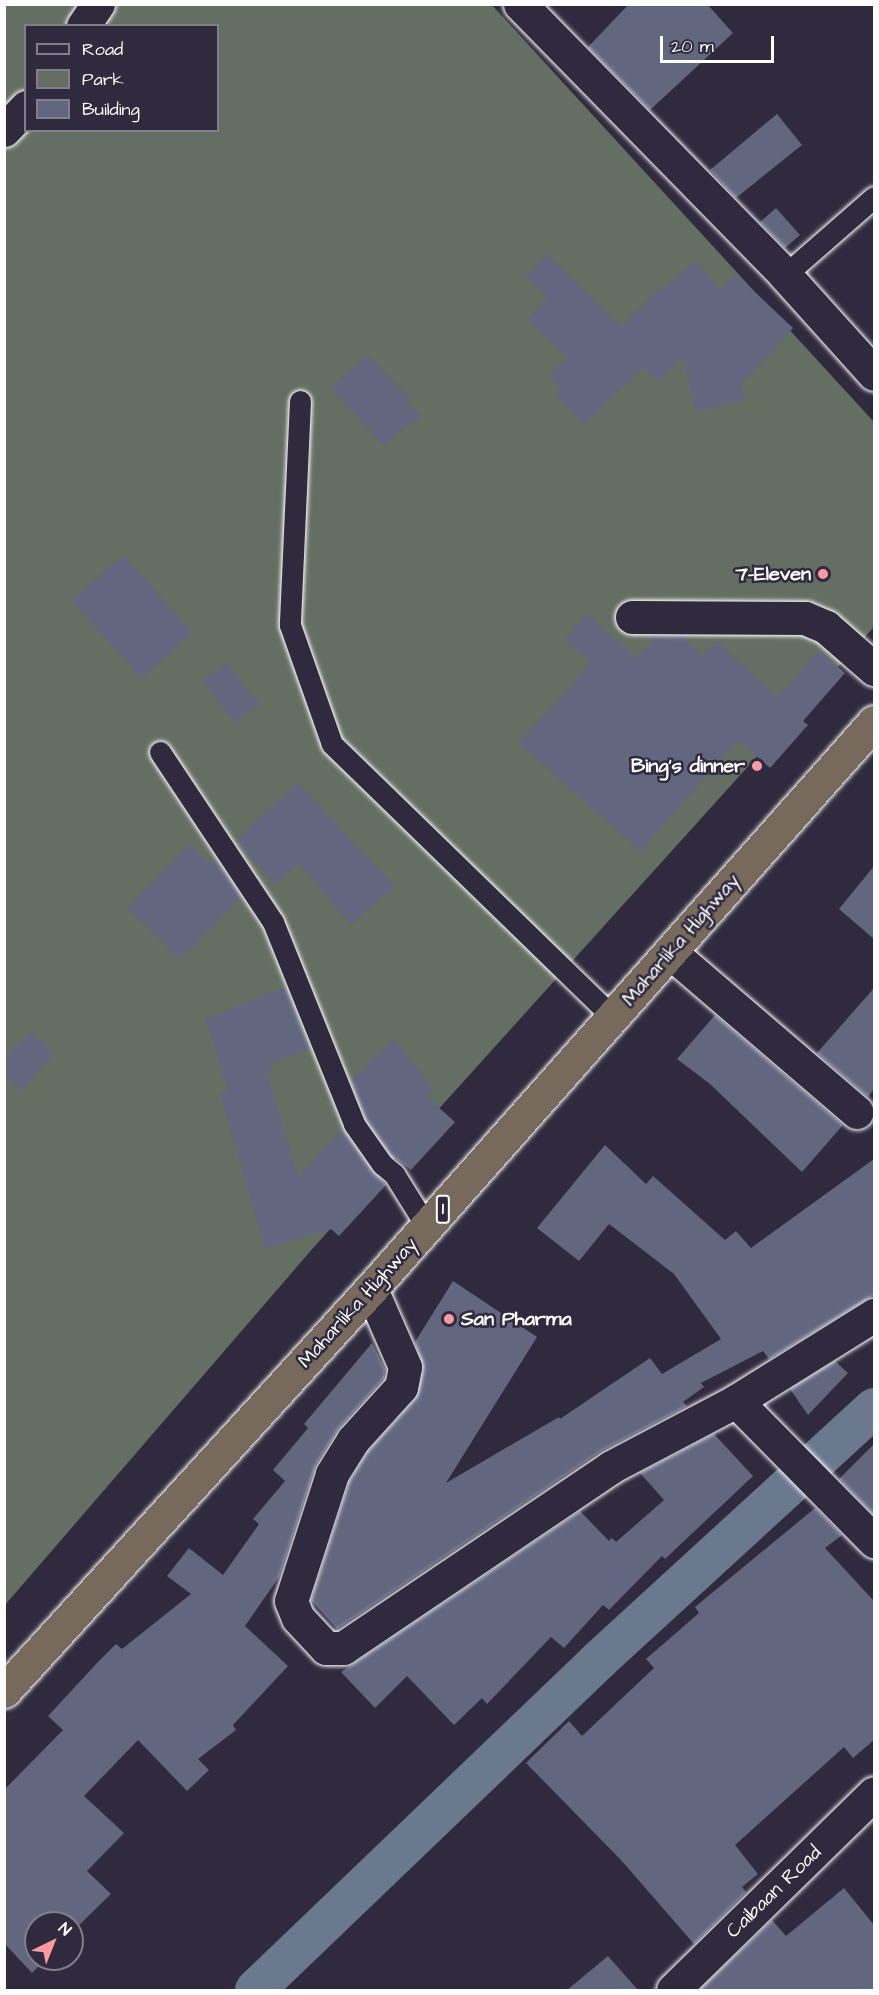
<!DOCTYPE html>
<html>
<head>
<meta charset="utf-8">
<style>
	body { margin:0 }
	#map { position:relative; width:879px; height:1995px; overflow:hidden; background:#2f2a3d; font-family:"Architects Daughter",sans-serif }
	div>[style] { position:absolute }
	.green>* { inset:0; background:#646e62 }
	.canal>* { height:40px; margin:-20px; padding:0 20px; transform-origin:20px; border-radius:20px; background:#6b798f }
	.building>* { inset:0; background:#62667f }
	.roads { filter:drop-shadow(0 0 2px #fff) drop-shadow(0 0 2px #fff) }
	.lane>* { height:21px; margin:-10.5px; padding:0 10.5px; transform-origin:10.5px; border-radius:10.5px; background:#2f2a3d }
	.street>* { height:33px; margin:-16.5px; padding:0 16.5px; transform-origin:16.5px; border-radius:16.5px; background:#2f2a3d }
	.secondary>* { height:33px; margin:-16.5px; padding:0 16.5px; transform-origin:16.5px; border-radius:16.5px; background:#2f2a3d }
	.highway>* { height:33px; margin:-16.5px; padding:0 16.5px; transform-origin:16.5px; border-radius:16.5px; background:#77695c }
	.dots>* { width:16px; height:16px; translate:-50% -50%; box-sizing:border-box; border:3px solid #2f2a3d; border-radius:50% }
	span { translate:-50% -50%; white-space:nowrap; text-align:center; line-height:1.15; -webkit-text-stroke:5px #2f2a3d; paint-order:stroke }
	.shield-label span { padding:2px 4px; background:#2f2a3d; border:2px solid; border-radius:4px; -webkit-text-stroke-width:0 }
	.shield-label { font-size:18px; color:#fff; font-weight:700 }
	.poi-label { font-size:20px; color:#fff; font-weight:700 }
	.right { translate:-100% -50%; text-align:right }
	.left { translate:0 -50%; text-align:left }
	.street-label { font-size:20px; color:#fff }
	.frame { position:absolute; inset:0; border:6px solid #fff; pointer-events:none }
	.legend { position:absolute; left:24px; top:24px; width:195px; height:108px; box-sizing:border-box; background:#2f2a3d; border:2px solid #827f8b; margin:0; padding:8px 10px; list-style:none; font-size:18px; color:#fff }
	.legend li { display:flex; align-items:center; gap:12px; height:30px }
	.legend b { width:30px; border:2px solid #827f8b }
	.north { position:absolute; left:24px; top:1911px; width:60px; height:60px; box-sizing:border-box; background:#2f2a3d; border:2px solid #827f8b; border-radius:50%; rotate:43deg; font-size:16px; font-weight:700; line-height:24px; text-align:center; color:#fff }
	.north::after { content:''; display:block; margin:auto; width:21px; height:27px; background:#ff9aa2; clip-path:polygon(50% 0,100% 100%,50% 72%,0 100%) }
	.scale { position:absolute; left:660px; top:36px; width:114px; height:27px; box-sizing:border-box; border:3px solid #fff; border-top:0; padding-left:8px; font-size:18px; line-height:21px; white-space:nowrap; color:#fff; -webkit-text-stroke:4px #2f2a3d; paint-order:stroke }
</style>
</head>
<body>
<div id="map">
	<div class="green">
		<div style="clip-path:polygon(evenodd,5px 5px,492px 5px,874px 422px,874px 627px,314px 1247px,5px 1605px,5px 5px,26px 26px,218px 26px,218px 130px,26px 130px,26px 26px)"></div>
	</div>
	<div class="canal">
		<div style="left:255px;top:1990px;width:477px;rotate:-43.8deg"></div>
		<div style="left:599px;top:1660px;width:373px;rotate:-42.5deg"></div>
	</div>
	<div class="building">
		<div style="clip-path:polygon(629px 4px,707px 4px,733px 33px,650px 110px,588px 47px)"></div>
		<div style="clip-path:polygon(777px 114px,802px 145px,736px 198px,710px 170px)"></div>
		<div style="clip-path:polygon(776px 208px,800px 235px,785px 248px,760px 222px)"></div>
		<div style="clip-path:polygon(547px 254px,622px 327px,647px 300px,697px 261px,720px 290px,736px 274px,793px 328px,741px 384px,745px 399px,697px 412px,682px 356px,659px 382px,643px 367px,584px 424px,554px 394px,561px 387px,549px 376px,568px 357px,527px 320px,548px 297px,526px 277px)"></div>
		<div style="clip-path:polygon(367px 354px,410px 398px,407px 401px,420px 416px,384px 445px,331px 388px)"></div>
		<div style="clip-path:polygon(124px 555px,192px 633px,141px 678px,72px 600px)"></div>
		<div style="clip-path:polygon(587px 614px,636px 658px,657px 636px,682px 636px,703px 656px,716px 641px,778px 697px,819px 650px,845px 673px,803px 721px,808px 725px,770px 768px,738px 740px,640px 851px,519px 743px,591px 663px,565px 639px)"></div>
		<div style="clip-path:polygon(226px 663px,259px 704px,236px 722px,203px 681px)"></div>
		<div style="clip-path:polygon(298px 783px,394px 886px,351px 925px,299px 863px,275px 884px,236px 840px)"></div>
		<div style="clip-path:polygon(189px 844px,209px 864px,215px 858px,241px 897px,180px 959px,127px 908px)"></div>
		<div style="clip-path:polygon(874px 866px,874px 939px,839px 909px)"></div>
		<div style="clip-path:polygon(285px 987px,310px 1048px,270px 1064px,272px 1073px,267px 1074px,298px 1177px,342px 1129px,386px 1185px,339px 1236px,331px 1229px,265px 1248px,220px 1094px,228px 1091px,206px 1019px)"></div>
		<div style="clip-path:polygon(874px 988px,874px 1089px,868px 1097px,817px 1053px)"></div>
		<div style="clip-path:polygon(715px 1015px,843px 1125px,802px 1172px,710px 1084px,677px 1059px)"></div>
		<div style="clip-path:polygon(31px 1032px,54px 1053px,22px 1091px,4px 1075px,4px 1059px)"></div>
		<div style="clip-path:polygon(394px 1038px,433px 1089px,426px 1096px,455px 1122px,411px 1170px,391px 1155px,365px 1118px,351px 1081px)"></div>
		<div style="clip-path:polygon(605px 1145px,646px 1184px,653px 1176px,725px 1240px,736px 1231px,751px 1248px,874px 1159px,874px 1295px,769px 1359px,763px 1351px,701px 1383px,704px 1387px,683px 1402px,687px 1406px,601px 1451px,337px 1629px,311px 1600px,349px 1482px,368px 1451px,415px 1399px,423px 1370px,415px 1342px,453px 1281px,537px 1337px,446px 1483px,559px 1417px,560px 1419px,650px 1358px,662px 1374px,721px 1339px,674px 1274px,609px 1224px,579px 1261px,537px 1228px)"></div>
		<div style="clip-path:polygon(372px 1343px,385px 1369px,384px 1378px,339px 1428px,316px 1464px,279px 1577px,245px 1626px,288px 1666px,233px 1725px,236px 1730px,198px 1759px,209px 1770px,187px 1791px,138px 1740px,84px 1796px,124px 1833px,87px 1871px,111px 1894px,72px 1932px,72px 1923px,36px 1923px,36px 1959px,46px 1959px,32px 1973px,4px 1943px,4px 1790px,63px 1730px,48px 1716px,97px 1663px,116px 1644px,122px 1649px,191px 1594px,167px 1576px,189px 1548px,223px 1575px,259px 1524px,253px 1519px,285px 1481px,273px 1470px,308px 1428px,304px 1424px)"></div>
		<div style="clip-path:polygon(835px 1361px,848px 1373px,808px 1415px,790px 1389px)"></div>
		<div style="clip-path:polygon(714px 1434px,753px 1476px,665px 1559px,662px 1556px,609px 1610px,603px 1605px,564px 1648px,551px 1637px,487px 1704px,482px 1698px,454px 1725px,407px 1676px,375px 1708px,341px 1672px,580px 1511px,609px 1541px,612px 1538px,616px 1542px,664px 1500px,640px 1473px)"></div>
		<div style="clip-path:polygon(874px 1444px,874px 1515px,839px 1479px)"></div>
		<div style="clip-path:polygon(815px 1508px,842px 1535px,825px 1548px,874px 1601px,874px 1740px,853px 1758px,844px 1747px,735px 1845px,758px 1874px,742px 1887px,746px 1892px,694px 1944px,621px 1860px,526px 1763px,569px 1721px,582px 1736px,654px 1668px,646px 1659px,699px 1613px,695px 1607px)"></div>
		<div style="clip-path:polygon(844px 1888px,874px 1925px,874px 1990px,699px 1990px,772px 1920px,786px 1936px)"></div>
		<div style="clip-path:polygon(608px 1956px,638px 1990px,567px 1990px)"></div>
	</div>
	<div class="roads">
		<div class="lane">
			<div style="left:785px;top:275px;width:118px;rotate:-41.2deg"></div>
			<div style="left:300px;top:401px;width:224px;rotate:92.6deg"></div>
			<div style="left:290px;top:625px;width:126px;rotate:70.6deg"></div>
			<div style="left:332px;top:744px;width:392px;rotate:44.2deg"></div>
			<div style="left:160px;top:752px;width:204px;rotate:56.4deg"></div>
			<div style="left:273px;top:922px;width:218px;rotate:68.1deg"></div>
			<div style="left:354px;top:1124px;width:49px;rotate:55deg"></div>
			<div style="left:382px;top:1164px;width:16px;rotate:40deg"></div>
			<div style="left:394px;top:1174px;width:62px;rotate:58.1deg"></div>
		</div>
		<div class="street">
			<div style="left:520px;top:4px;width:379px;rotate:45.6deg"></div>
			<div style="left:785px;top:275px;width:133px;rotate:48deg"></div>
			<div style="left:83px;top:26px;width:27px;rotate:-56deg"></div>
			<div style="left:4px;top:130px;width:32px;rotate:-46deg"></div>
			<div style="left:632px;top:617px;width:173px;rotate:0.3deg"></div>
			<div style="left:805px;top:618px;width:23px;rotate:23deg"></div>
			<div style="left:826px;top:627px;width:64px;rotate:41.2deg"></div>
			<div style="left:670px;top:952px;width:246px;rotate:40.6deg"></div>
			<div style="left:371px;top:1289px;width:85px;rotate:66.4deg"></div>
			<div style="left:405px;top:1367px;width:20px;rotate:101deg"></div>
			<div style="left:401px;top:1387px;width:72px;rotate:132.2deg"></div>
			<div style="left:353px;top:1440px;width:40px;rotate:122deg"></div>
			<div style="left:332px;top:1474px;width:133px;rotate:107.9deg"></div>
			<div style="left:291px;top:1601px;width:18px;rotate:68deg"></div>
			<div style="left:298px;top:1618px;width:41px;rotate:47deg"></div>
			<div style="left:326px;top:1648px;width:17px"></div>
			<div style="left:343px;top:1648px;width:323px;rotate:-34deg"></div>
			<div style="left:611px;top:1467px;width:141px;rotate:-27.8deg"></div>
			<div style="left:736px;top:1401px;width:197px;rotate:45.4deg"></div>
			<div style="left:736px;top:1401px;width:163px;rotate:-31.9deg"></div>
		</div>
		<div class="secondary">
			<div style="left:673px;top:1990px;width:281px;rotate:-44.4deg"></div>
		</div>
		<div class="highway">
			<div style="left:4px;top:1691px;width:544px;rotate:-47.61deg"></div>
			<div style="left:371px;top:1289px;width:758px;rotate:-48.42deg"></div>
		</div>
	</div>
	<div class="dots">
		<div style="left:823px;top:574px;background:#ff9aa2"></div>
		<div style="left:757px;top:766px;background:#ff9aa2"></div>
		<div style="left:449px;top:1319px;background:#ff9aa2"></div>
	</div>
	<div class="shield-label">
		<span style="left:443px;top:1209px">1</span>
	</div>
	<div class="poi-label">
		<span class="right" style="left:811px;top:574px">7-Eleven</span>
		<span class="right" style="left:745px;top:766px">Bing's dinner</span>
		<span class="left" style="left:461px;top:1319px">San Pharma</span>
	</div>
	<div class="street-label">
		<span style="left:681px;top:940px;rotate:-49deg">Maharlika Highway</span>
		<span style="left:358px;top:1303px;rotate:-48deg">Maharlika Highway</span>
		<span style="left:774px;top:1892px;rotate:-44deg">Caibaan Road</span>
	</div>
	<div class="frame"></div>
	<ul class="legend">
	<li><b style="height:8px;background:#2f2a3d"></b>Road</li>
	<li><b style="height:16px;background:#646e62"></b>Park</li>
	<li><b style="height:16px;background:#62667f"></b>Building</li>
	</ul>
	<div class="north">N</div>
	<div class="scale">20 m</div>
</div>
</body>
</html>
